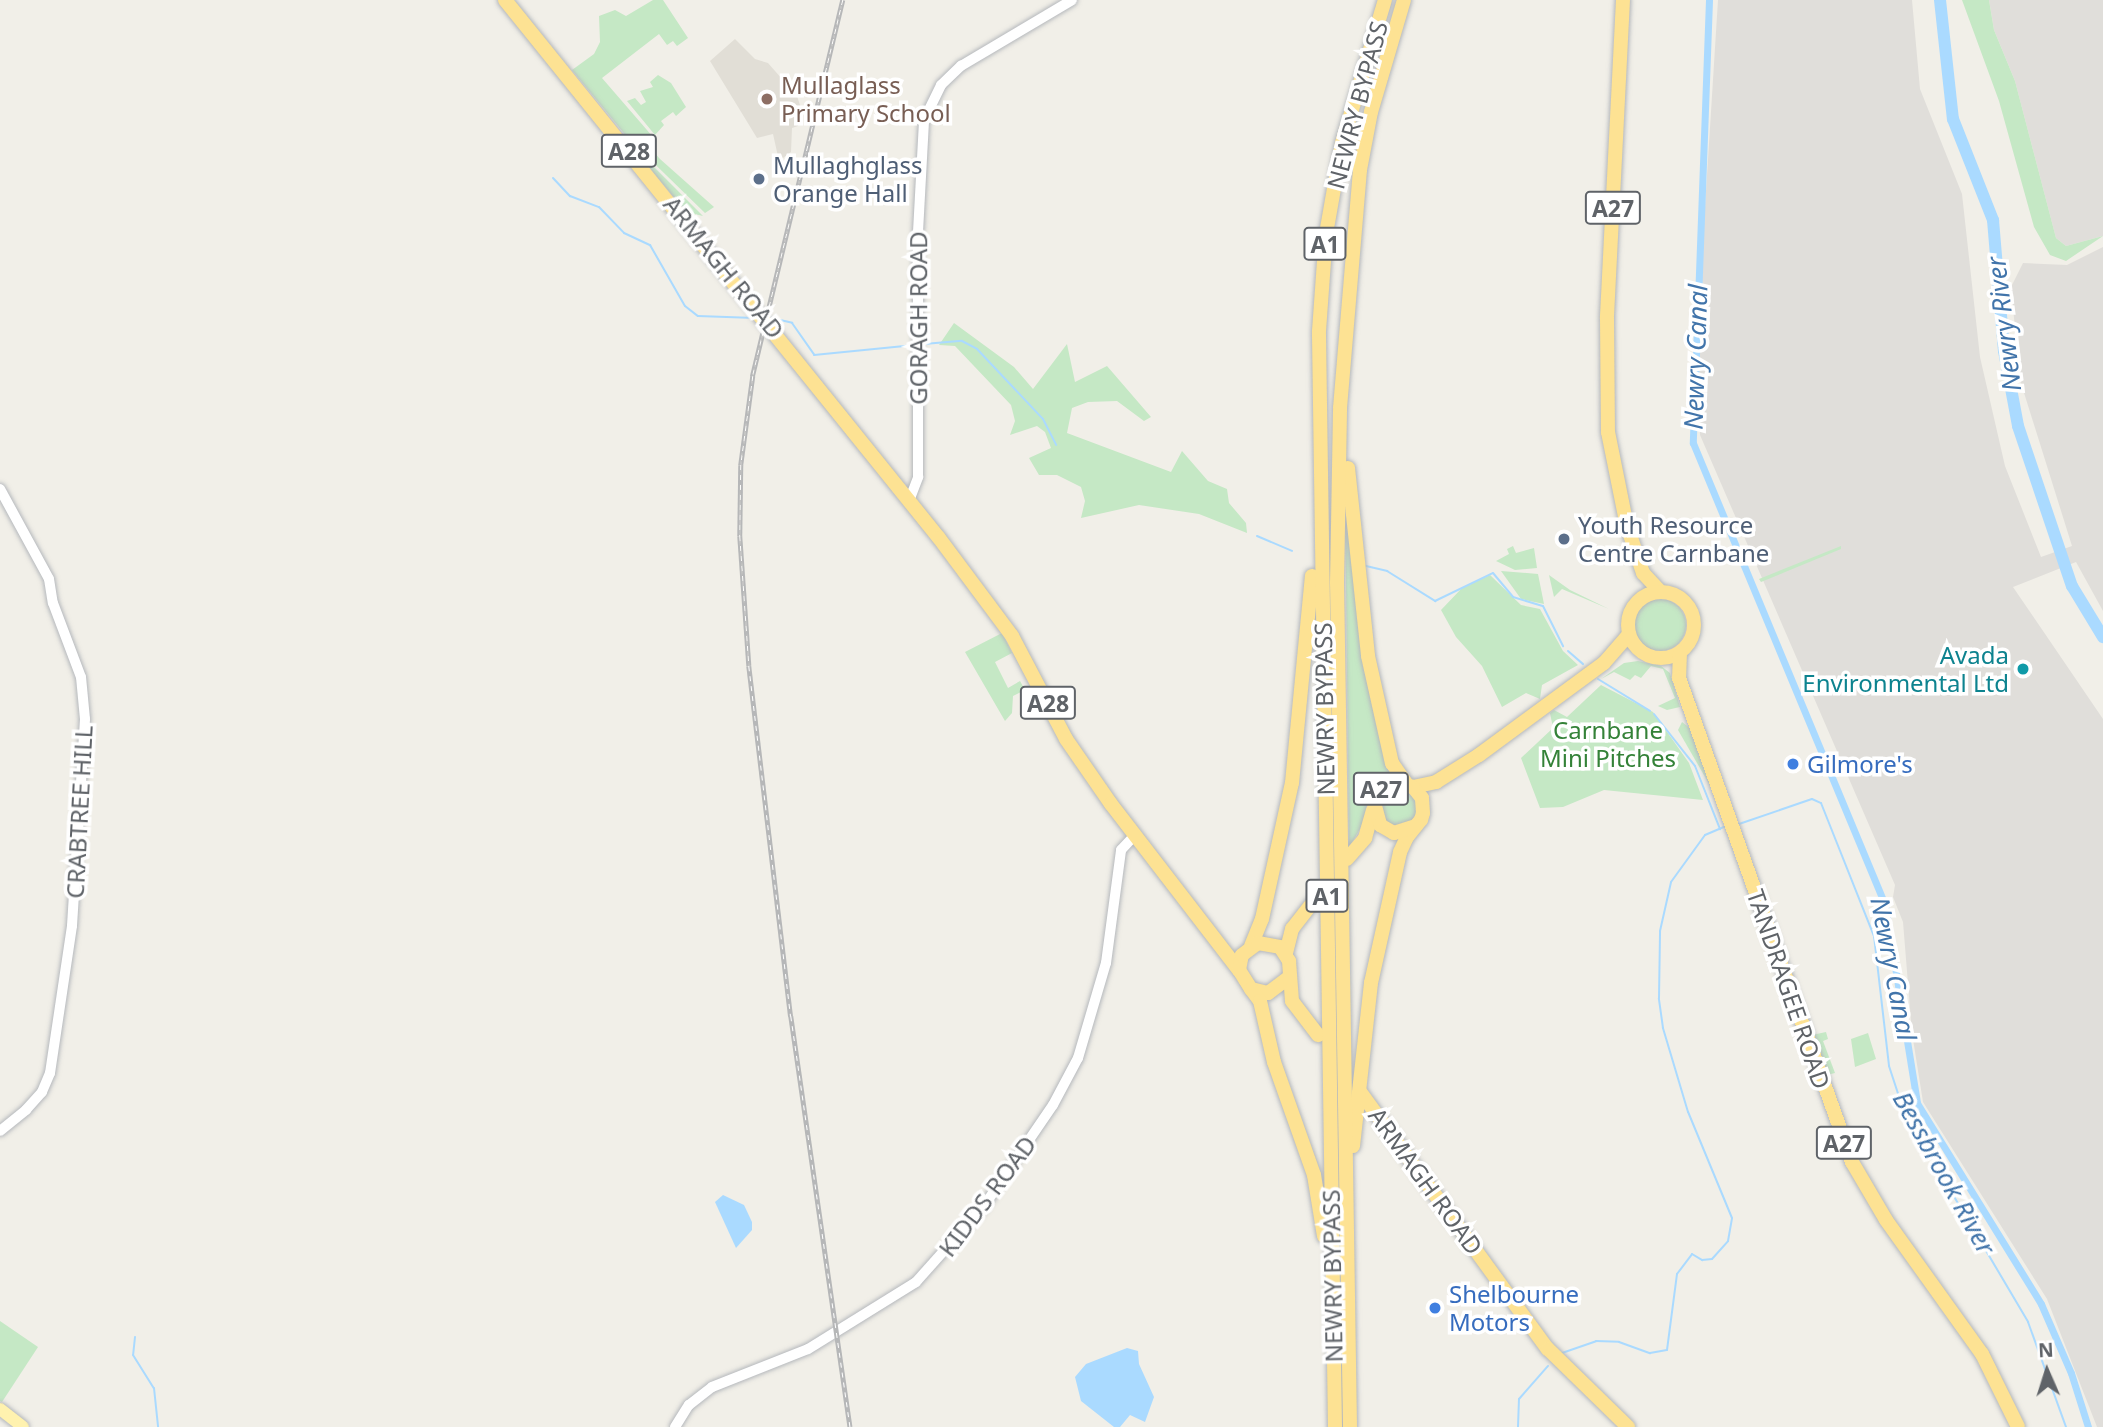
<!DOCTYPE html>
<html>
<head>
<meta charset="utf-8">
<style>
	body { margin:0 }
	#map { position:relative; width:2103px; height:1427px; overflow:hidden; background:#f1efe8; font-family:"Noto Sans",sans-serif }
	div>[style] { position:absolute }
	.industrial>* { inset:0; background:#e0deda }
	.education>* { inset:0; background:#e1ded6 }
	.green>* { inset:0; background:#c5e8c5 }
	.round { border-radius:50% }
	.water>* { inset:0; background:#aadaff }
	.stream>* { height:2px; margin:-1px; padding:0 1px; transform-origin:1px; border-radius:1px; background:#aadaff }
	.canal>* { height:7px; margin:-3.5px; padding:0 3.5px; transform-origin:3.5px; border-radius:3.5px; background:#aadaff }
	.river>* { height:12px; margin:-6px; padding:0 6px; transform-origin:6px; border-radius:6px; background:#aadaff }
	.roads { filter:drop-shadow(0 0 2px #b5b8bc) drop-shadow(0 0 2px #b5b8bc) }
	.minor>* { height:10px; margin:-5px; padding:0 5px; transform-origin:5px; border-radius:5px; background:#fff }
	.major>* { height:12px; margin:-6px; padding:0 6px; transform-origin:6px; border-radius:6px; background:#fff2af }
	.highway>* { height:14px; margin:-7px; padding:0 7px; transform-origin:7px; border-radius:7px; background:#fde293 }
	.highway>.ring { margin:-7px; padding:0; box-sizing:content-box; background:none; border:14px solid #fde293; border-radius:50% }
	.rail>* { height:4.5px; margin-top:-2.25px; transform-origin:0; background:repeating-linear-gradient(90deg,#fff 0 5px,#b6b7b8 0 10px); box-sizing:border-box; border-block:2px solid #b6b7b8 }
	.dots>* { width:19px; height:19px; translate:-50% -50%; box-sizing:border-box; border:4px solid #fff; border-radius:50% }
	span { translate:-50% -50%; white-space:nowrap; text-align:center; line-height:1.15; -webkit-text-stroke:7px #fff; paint-order:stroke }
	.shield-label span { padding:2px 5px; background:#fff; border:2px solid; border-radius:5px; -webkit-text-stroke-width:0 }
	.shield-label { font-size:23px; color:#5f6368; font-weight:700 }
	.education-label { font-size:24px; color:#785e54 }
	.left { translate:0 -50%; text-align:left }
	.street-label { font-size:24px; color:#5f6368 }
	.service-label { font-size:24px; color:#4e5e75 }
	.culture-label { font-size:24px; color:#0d838f }
	.right { translate:-100% -50%; text-align:right }
	.park-label { font-size:24px; color:#348238 }
	.shop-label { font-size:24px; color:#366cbe }
	.water-label { font-size:26px; color:#4174aa; font-style:italic }
	.north { position:absolute; left:2012px; top:1336px; width:70px; height:70px; -webkit-text-stroke:5px #fff; paint-order:stroke; rotate:357deg; font-size:19px; font-weight:700; line-height:28px; text-align:center; color:#5f6368 }
	.north::after { content:''; display:block; margin:auto; width:24px; height:32px; background:#5f6368; clip-path:polygon(50% 0,100% 100%,50% 72%,0 100%) }
</style>
</head>
<body>
<div id="map">
	<div class="industrial">
		<div style="clip-path:polygon(1718px 0,1912px 0,1920px 89px,1962px 194px,1980px 357px,2005px 466px,2041px 557px,2072px 546px,2020px 380px,2011px 287px,2023px 263px,2067px 265px,2103px 247px,2103px 611px,2076px 562px,2013px 587px,2103px 719px,2103px 1427px,2097px 1427px,2047px 1299px,1923px 1102px,1912px 1033px,1903px 922px,1893px 897px,1895px 885px,1700px 435px,1697px 335px)"></div>
		<div style="clip-path:polygon(1989px 0,2103px 0,2103px 236px,2066px 246px,2056px 238px,2015px 81px,1994px 30px)"></div>
	</div>
	<div class="education">
		<div style="clip-path:polygon(735px 39px,755px 59px,768px 63px,797px 96px,802px 111px,798px 126px,792px 128px,791px 152px,779px 161px,773px 134px,757px 138px,710px 61px)"></div>
	</div>
	<div class="green">
		<div style="clip-path:polygon(653px 0,663px 0,688px 38px,677px 46px,673px 41px,667px 45px,659px 34px,602px 78px,653px 137px,653px 151px,660px 159px,714px 207px,705px 213px,627px 137px,572px 70px,594px 54px,600px 42px,599px 16px,615px 10px,626px 16px)"></div>
		<div style="clip-path:polygon(1962px 0,1989px 0,1994px 30px,2015px 81px,2056px 238px,2066px 246px,2103px 236px,2066px 261px,2050px 255px,2034px 227px,1999px 101px)"></div>
		<div style="clip-path:polygon(658px 75px,671px 83px,686px 107px,676px 116px,673px 112px,661px 121px,664px 125px,655px 135px,627px 101px,635px 98px,641px 105px,646px 102px,640px 91px,653px 87px,650px 82px)"></div>
		<div style="clip-path:polygon(623px 136px,703px 216px,686px 212px)"></div>
		<div style="clip-path:polygon(954px 323px,1014px 367px,1033px 389px,1067px 344px,1075px 382px,1107px 366px,1151px 417px,1144px 421px,1117px 401px,1088px 402px,1072px 408px,1067px 433px,1171px 472px,1182px 451px,1208px 481px,1227px 489px,1229px 503px,1246px 523px,1247px 533px,1199px 514px,1139px 505px,1081px 518px,1085px 501px,1081px 487px,1057px 475px,1039px 475px,1029px 458px,1051px 448px,1045px 432px,1037px 426px,1010px 435px,1015px 421px,1011px 405px,955px 346px,939px 345px)"></div>
		<div style="clip-path:polygon(1345px 500px,1390px 771px,1367px 798px,1365px 820px,1349px 848px)"></div>
		<div style="clip-path:polygon(1513px 546px,1516px 553px,1534px 548px,1537px 568px,1515px 570px,1496px 561px,1509px 554px,1507px 549px)"></div>
		<div style="clip-path:polygon(1841px 546px,1841px 549px,1761px 582px,1759px 579px)"></div>
		<div style="clip-path:polygon(1501px 571px,1538px 574px,1544px 604px,1521px 599px)"></div>
		<div style="clip-path:polygon(1490px 575px,1521px 605px,1540px 609px,1563px 651px,1578px 665px,1542px 685px,1540px 699px,1526px 693px,1502px 707px,1482px 666px,1456px 637px,1441px 610px,1462px 588px)"></div>
		<div style="clip-path:polygon(1549px 575px,1570px 590px,1609px 609px,1562px 589px,1554px 597px)"></div>
		<div class="round" style="left:1634px;top:599px;width:52px;height:52px"></div>
		<div style="clip-path:polygon(1002px 633px,1012px 653px,995px 662px,1008px 688px,1020px 681px,1025px 690px,1013px 696px,1012px 713px,1005px 721px,965px 652px)"></div>
		<div style="clip-path:polygon(1638px 661px,1661px 666px,1670px 673px,1680px 707px,1667px 710px,1658px 706px,1675px 698px,1663px 669px,1651px 666px,1641px 678px,1635px 675px,1630px 680px,1614px 672px,1601px 679px,1624px 663px)"></div>
		<div style="clip-path:polygon(1601px 685px,1653px 712px,1689px 763px,1703px 800px,1604px 790px,1563px 807px,1540px 808px,1521px 758px,1553px 728px,1550px 713px,1554px 710px,1567px 717px)"></div>
		<div style="clip-path:polygon(1682px 722px,1691px 729px,1716px 796px,1678px 730px)"></div>
		<div class="round" style="left:1380px;top:788px;width:38px;height:38px"></div>
		<div style="clip-path:polygon(1826px 1032px,1828px 1039px,1823px 1041px,1835px 1073px,1827px 1075px,1812px 1035px)"></div>
		<div style="clip-path:polygon(1868px 1033px,1876px 1059px,1855px 1067px,1851px 1039px)"></div>
		<div style="clip-path:polygon(0 1321px,38px 1347px,2px 1402px,0 1401px)"></div>
	</div>
	<div class="water">
		<div style="clip-path:polygon(723px 1195px,744px 1205px,752px 1222px,752px 1230px,736px 1248px,715px 1202px)"></div>
		<div style="clip-path:polygon(1127px 1348px,1138px 1351px,1139px 1364px,1154px 1397px,1145px 1422px,1130px 1415px,1120px 1427px,1114px 1427px,1081px 1401px,1075px 1377px,1086px 1364px)"></div>
	</div>
	<div class="stream">
		<div style="left:553px;top:178px;width:25px;rotate:47deg"></div>
		<div style="left:570px;top:196px;width:31px;rotate:21deg"></div>
		<div style="left:599px;top:207px;width:36px;rotate:46deg"></div>
		<div style="left:624px;top:233px;width:29px;rotate:25deg"></div>
		<div style="left:650px;top:245px;width:70px;rotate:60.2deg"></div>
		<div style="left:685px;top:306px;width:16px;rotate:38deg"></div>
		<div style="left:698px;top:316px;width:57px;rotate:2deg"></div>
		<div style="left:767px;top:317px;width:26px;rotate:13deg"></div>
		<div style="left:792px;top:323px;width:39px;rotate:55deg"></div>
		<div style="left:814px;top:355px;width:101px;rotate:-5.7deg"></div>
		<div style="left:924px;top:344px;width:38px;rotate:-5deg"></div>
		<div style="left:962px;top:341px;width:17px;rotate:28deg"></div>
		<div style="left:977px;top:349px;width:96px;rotate:46.7deg"></div>
		<div style="left:1043px;top:419px;width:29px;rotate:63deg"></div>
		<div style="left:1257px;top:536px;width:38px;rotate:23deg"></div>
		<div style="left:1366px;top:566px;width:22px;rotate:13deg"></div>
		<div style="left:1387px;top:571px;width:57px;rotate:32deg"></div>
		<div style="left:1435px;top:601px;width:64px;rotate:-25.8deg"></div>
		<div style="left:1493px;top:573px;width:31px;rotate:50deg"></div>
		<div style="left:1513px;top:597px;width:31px;rotate:17deg"></div>
		<div style="left:1543px;top:606px;width:45px;rotate:63.4deg"></div>
		<div style="left:1568px;top:651px;width:20px;rotate:41deg"></div>
		<div style="left:1598px;top:679px;width:61px;rotate:31.6deg"></div>
		<div style="left:1654px;top:714px;width:66px;rotate:51.7deg"></div>
		<div style="left:1695px;top:766px;width:68px;rotate:68.4deg"></div>
		<div style="left:1739px;top:824px;width:77px;rotate:-18.9deg"></div>
		<div style="left:1812px;top:799px;width:10px;rotate:24deg"></div>
		<div style="left:1821px;top:803px;width:143px;rotate:68.3deg"></div>
		<div style="left:1874px;top:936px;width:131px;rotate:83.4deg"></div>
		<div style="left:1889px;top:1066px;width:48px;rotate:71.9deg"></div>
		<div style="left:1904px;top:1112px;width:244px;rotate:59.4deg"></div>
		<div style="left:2028px;top:1322px;width:112px;rotate:70.1deg"></div>
		<div style="left:135px;top:1337px;width:18px;rotate:96deg"></div>
		<div style="left:133px;top:1355px;width:39px;rotate:58deg"></div>
		<div style="left:154px;top:1388px;width:39px;rotate:84deg"></div>
		<div style="left:1562px;top:1353px;width:36px;rotate:-19deg"></div>
		<div style="left:1596px;top:1341px;width:23px;rotate:2deg"></div>
		<div style="left:1619px;top:1342px;width:33px;rotate:20deg"></div>
		<div style="left:1650px;top:1353px;width:17px;rotate:-10deg"></div>
		<div style="left:1667px;top:1350px;width:77px;rotate:-82.5deg"></div>
		<div style="left:1677px;top:1274px;width:25px;rotate:-53deg"></div>
		<div style="left:1692px;top:1254px;width:12px;rotate:31deg"></div>
		<div style="left:1702px;top:1260px;width:10px;rotate:-6deg"></div>
		<div style="left:1712px;top:1259px;width:24px;rotate:-48deg"></div>
		<div style="left:1728px;top:1241px;width:23px;rotate:-80deg"></div>
		<div style="left:1732px;top:1218px;width:115px;rotate:-112.5deg"></div>
		<div style="left:1688px;top:1112px;width:88px;rotate:-106.6deg"></div>
		<div style="left:1663px;top:1028px;width:30px;rotate:-98deg"></div>
		<div style="left:1659px;top:998px;width:67px;rotate:-89.1deg"></div>
		<div style="left:1660px;top:931px;width:50px;rotate:-77.3deg"></div>
		<div style="left:1671px;top:882px;width:58px;rotate:-54.1deg"></div>
		<div style="left:1705px;top:835px;width:21px;rotate:-23deg"></div>
		<div style="left:1518px;top:1427px;width:28px;rotate:-88deg"></div>
		<div style="left:1519px;top:1399px;width:44px;rotate:-48.7deg"></div>
	</div>
	<div class="canal">
		<div style="left:1709px;top:0;width:443px;rotate:92.1deg"></div>
		<div style="left:1693px;top:443px;width:500px;rotate:67.43deg"></div>
		<div style="left:1885px;top:905px;width:201px;rotate:80.8deg"></div>
		<div style="left:1917px;top:1103px;width:236px;rotate:58.3deg"></div>
		<div style="left:2041px;top:1304px;width:75px;rotate:66.5deg"></div>
		<div style="left:2071px;top:1373px;width:57px;rotate:72.5deg"></div>
	</div>
	<div class="river">
		<div style="left:1940px;top:0;width:120px;rotate:83.8deg"></div>
		<div style="left:1953px;top:119px;width:109px;rotate:68.4deg"></div>
		<div style="left:1993px;top:220px;width:131px;rotate:85.2deg"></div>
		<div style="left:2004px;top:351px;width:76px;rotate:79.4deg"></div>
		<div style="left:2018px;top:426px;width:169px;rotate:71.4deg"></div>
		<div style="left:2072px;top:586px;width:60px;rotate:58.7deg"></div>
	</div>
	<div class="roads">
		<div class="minor">
			<div style="left:0;top:489px;width:102px;rotate:61.4deg"></div>
			<div style="left:49px;top:579px;width:24px;rotate:81deg"></div>
			<div style="left:53px;top:603px;width:79px;rotate:69.3deg"></div>
			<div style="left:81px;top:677px;width:42px;rotate:84.6deg"></div>
			<div style="left:85px;top:719px;width:207px;rotate:93.6deg"></div>
			<div style="left:72px;top:926px;width:149px;rotate:98.5deg"></div>
			<div style="left:50px;top:1073px;width:21px;rotate:113deg"></div>
			<div style="left:42px;top:1092px;width:24px;rotate:132deg"></div>
			<div style="left:26px;top:1110px;width:33px;rotate:141deg"></div>
			<div style="left:909px;top:501px;width:26px;rotate:-69deg"></div>
			<div style="left:918px;top:477px;width:245px;rotate:-90deg"></div>
			<div style="left:918px;top:232px;width:112px;rotate:-86.9deg"></div>
			<div style="left:924px;top:120px;width:39px;rotate:-64deg"></div>
			<div style="left:941px;top:85px;width:28px;rotate:-44deg"></div>
			<div style="left:961px;top:66px;width:129px;rotate:-30.7deg"></div>
			<div style="left:675px;top:1427px;width:26px;rotate:-58deg"></div>
			<div style="left:689px;top:1405px;width:29px;rotate:-38deg"></div>
			<div style="left:712px;top:1387px;width:103px;rotate:-21.6deg"></div>
			<div style="left:808px;top:1349px;width:127px;rotate:-31.8deg"></div>
			<div style="left:916px;top:1282px;width:102px;rotate:-48.2deg"></div>
			<div style="left:984px;top:1206px;width:122px;rotate:-55.7deg"></div>
			<div style="left:1053px;top:1105px;width:53px;rotate:-62deg"></div>
			<div style="left:1078px;top:1058px;width:99px;rotate:-73.6deg"></div>
			<div style="left:1106px;top:963px;width:114px;rotate:-82.4deg"></div>
			<div style="left:1121px;top:850px;width:19px;rotate:-47deg"></div>
		</div>
		<div class="major">
			<div style="left:0;top:1409px;width:29px;rotate:38deg"></div>
		</div>
		<div class="highway">
			<div style="left:505px;top:0;width:691px;rotate:51.11deg"></div>
			<div style="left:939px;top:538px;width:122px;rotate:53.3deg"></div>
			<div style="left:1012px;top:636px;width:116px;rotate:62.3deg"></div>
			<div style="left:1066px;top:739px;width:79px;rotate:55.3deg"></div>
			<div style="left:1111px;top:804px;width:210px;rotate:52.4deg"></div>
			<div style="left:1623px;top:0;width:319px;rotate:92.9deg"></div>
			<div style="left:1607px;top:319px;width:113px;rotate:89.5deg"></div>
			<div style="left:1608px;top:432px;width:96px;rotate:78.6deg"></div>
			<div style="left:1627px;top:526px;width:50px;rotate:71.2deg"></div>
			<div style="left:1643px;top:573px;width:26px;rotate:47deg"></div>
			<div style="left:1348px;top:468px;width:189px;rotate:83.9deg"></div>
			<div style="left:1368px;top:656px;width:110px;rotate:77.4deg"></div>
			<div style="left:1392px;top:763px;width:24px;rotate:55deg"></div>
			<div class="ring" style="left:1628px;top:592px;width:52px;height:52px"></div>
			<div style="left:1680px;top:652px;width:26px;rotate:92deg"></div>
			<div style="left:1679px;top:678px;width:514px;rotate:70.33deg"></div>
			<div style="left:1852px;top:1162px;width:67px;rotate:59.6deg"></div>
			<div style="left:1886px;top:1220px;width:165px;rotate:54.4deg"></div>
			<div style="left:1982px;top:1354px;width:81px;rotate:63.7deg"></div>
			<div style="left:1413px;top:787px;width:24px;rotate:-12deg"></div>
			<div style="left:1436px;top:782px;width:51px;rotate:-32.1deg"></div>
			<div style="left:1479px;top:755px;width:155px;rotate:-36.4deg"></div>
			<div style="left:1604px;top:663px;width:38px;rotate:-49deg"></div>
			<div style="left:1347px;top:859px;width:28px;rotate:-49deg"></div>
			<div style="left:1365px;top:838px;width:29px;rotate:-74deg"></div>
			<div style="left:1251px;top:946px;width:29px;rotate:-68deg"></div>
			<div style="left:1262px;top:919px;width:139px;rotate:-77.6deg"></div>
			<div style="left:1292px;top:783px;width:208px;rotate:-84.5deg"></div>
			<div style="left:1286px;top:953px;width:25px;rotate:-76deg"></div>
			<div style="left:1292px;top:929px;width:39px;rotate:-52deg"></div>
			<div style="left:1288px;top:978px;width:25px;rotate:143deg"></div>
			<div style="left:1268px;top:993px;width:17px;rotate:-167deg"></div>
			<div style="left:1251px;top:989px;width:22px;rotate:-122deg"></div>
			<div style="left:1239px;top:970px;width:15px;rotate:-79deg"></div>
			<div style="left:1242px;top:955px;width:20px;rotate:-37deg"></div>
			<div style="left:1258px;top:943px;width:22px;rotate:10deg"></div>
			<div style="left:1280px;top:947px;width:17px;rotate:57deg"></div>
			<div style="left:1289px;top:961px;width:40px;rotate:85.7deg"></div>
			<div style="left:1292px;top:1001px;width:43px;rotate:52.6deg"></div>
			<div style="left:1251px;top:989px;width:15px;rotate:53deg"></div>
			<div style="left:1260px;top:1001px;width:63px;rotate:77.1deg"></div>
			<div style="left:1274px;top:1062px;width:120px;rotate:70.5deg"></div>
			<div style="left:1314px;top:1175px;width:62px;rotate:80.7deg"></div>
			<div style="left:1361px;top:1093px;width:317px;rotate:53.9deg"></div>
			<div style="left:1548px;top:1349px;width:112px;rotate:44.3deg"></div>
			<div style="left:1353px;top:1146px;width:164px;rotate:-83.7deg"></div>
			<div style="left:1371px;top:983px;width:134px;rotate:-77.5deg"></div>
			<div style="left:1400px;top:852px;width:17px;rotate:-65deg"></div>
			<div style="left:1407px;top:837px;width:22px;rotate:-51deg"></div>
			<div style="left:1421px;top:820px;width:7px;rotate:-74deg"></div>
			<div style="left:1423px;top:813px;width:15px;rotate:-94deg"></div>
			<div style="left:1422px;top:798px;width:14px;rotate:-129deg"></div>
			<div style="left:1413px;top:787px;width:16px;rotate:-162deg"></div>
			<div style="left:1398px;top:782px;width:17px;rotate:159deg"></div>
			<div style="left:1382px;top:788px;width:16px;rotate:120deg"></div>
			<div style="left:1374px;top:802px;width:24px;rotate:75deg"></div>
			<div style="left:1380px;top:825px;width:16px;rotate:30deg"></div>
			<div style="left:1394px;top:833px;width:23px;rotate:-18deg"></div>
			<div style="left:1335px;top:1427px;width:1096px;rotate:-90.84deg"></div>
			<div style="left:1319px;top:331px;width:97px;rotate:-85.9deg"></div>
			<div style="left:1326px;top:234px;width:92px;rotate:-80deg"></div>
			<div style="left:1342px;top:143px;width:149px;rotate:-73.3deg"></div>
			<div style="left:1350px;top:1427px;width:844px;rotate:-90.88deg"></div>
			<div style="left:1337px;top:583px;width:175px;rotate:-89deg"></div>
			<div style="left:1340px;top:408px;width:239px;rotate:-85.2deg"></div>
			<div style="left:1360px;top:170px;width:59px;rotate:-79.3deg"></div>
			<div style="left:1371px;top:112px;width:117px;rotate:-73.6deg"></div>
		</div>
	</div>
	<div class="rail">
		<div style="left:843px;top:0;width:387px;rotate:103.5deg"></div>
		<div style="left:753px;top:376px;width:90px;rotate:97.7deg"></div>
		<div style="left:741px;top:465px;width:71px;rotate:90.8deg"></div>
		<div style="left:740px;top:536px;width:130px;rotate:86deg"></div>
		<div style="left:749px;top:666px;width:353px;rotate:83.2deg"></div>
		<div style="left:791px;top:1016px;width:415px;rotate:81.8deg"></div>
	</div>
	<div class="dots">
		<div style="left:767px;top:99px;background:#8d6e63"></div>
		<div style="left:759px;top:179px;background:#5c6f8a"></div>
		<div style="left:1564px;top:539px;background:#5c6f8a"></div>
		<div style="left:2023px;top:669px;background:#0f9aa8"></div>
		<div style="left:1793px;top:764px;background:#3f7fe0"></div>
		<div style="left:1435px;top:1308px;background:#3f7fe0"></div>
	</div>
	<div class="shield-label">
		<span style="left:629px;top:151px">A28</span>
		<span style="left:1613px;top:208px">A27</span>
		<span style="left:1325px;top:244px">A1</span>
		<span style="left:1048px;top:703px">A28</span>
		<span style="left:1381px;top:789px">A27</span>
		<span style="left:1327px;top:896px">A1</span>
		<span style="left:1844px;top:1143px">A27</span>
	</div>
	<div class="education-label">
		<span class="left" style="left:781px;top:99px">Mullaglass<br>Primary School</span>
	</div>
	<div class="street-label">
		<span style="left:1357px;top:105px;rotate:-75deg">NEWRY BYPASS</span>
		<span style="left:724px;top:267px;rotate:51deg">ARMAGH ROAD</span>
		<span style="left:918px;top:318px;rotate:-90deg">GORAGH ROAD</span>
		<span style="left:1324px;top:709px;rotate:-91deg">NEWRY BYPASS</span>
		<span style="left:79px;top:812px;rotate:-87deg">CRABTREE HILL</span>
		<span style="left:1789px;top:989px;rotate:71deg">TANDRAGEE ROAD</span>
		<span style="left:1426px;top:1181px;rotate:54deg">ARMAGH ROAD</span>
		<span style="left:987px;top:1196px;rotate:-53deg">KIDDS ROAD</span>
		<span style="left:1332px;top:1276px;rotate:-91deg">NEWRY BYPASS</span>
	</div>
	<div class="service-label">
		<span class="left" style="left:773px;top:179px">Mullaghglass<br>Orange Hall</span>
		<span class="left" style="left:1578px;top:539px">Youth Resource<br>Centre Carnbane</span>
	</div>
	<div class="culture-label">
		<span class="right" style="left:2009px;top:669px">Avada<br>Environmental Ltd</span>
	</div>
	<div class="park-label">
		<span style="left:1608px;top:744px">Carnbane<br>Mini Pitches</span>
	</div>
	<div class="shop-label">
		<span class="left" style="left:1807px;top:764px">Gilmore's</span>
		<span class="left" style="left:1449px;top:1308px">Shelbourne<br>Motors</span>
	</div>
	<div class="water-label">
		<span style="left:2004px;top:324px;rotate:-97deg">Newry River</span>
		<span style="left:1696px;top:357px;rotate:-88deg">Newry Canal</span>
		<span style="left:1893px;top:969px;rotate:79deg">Newry Canal</span>
		<span style="left:1944px;top:1173px;rotate:61deg">Bessbrook River</span>
	</div>
	<div class="north">N</div>
</div>
</body>
</html>
